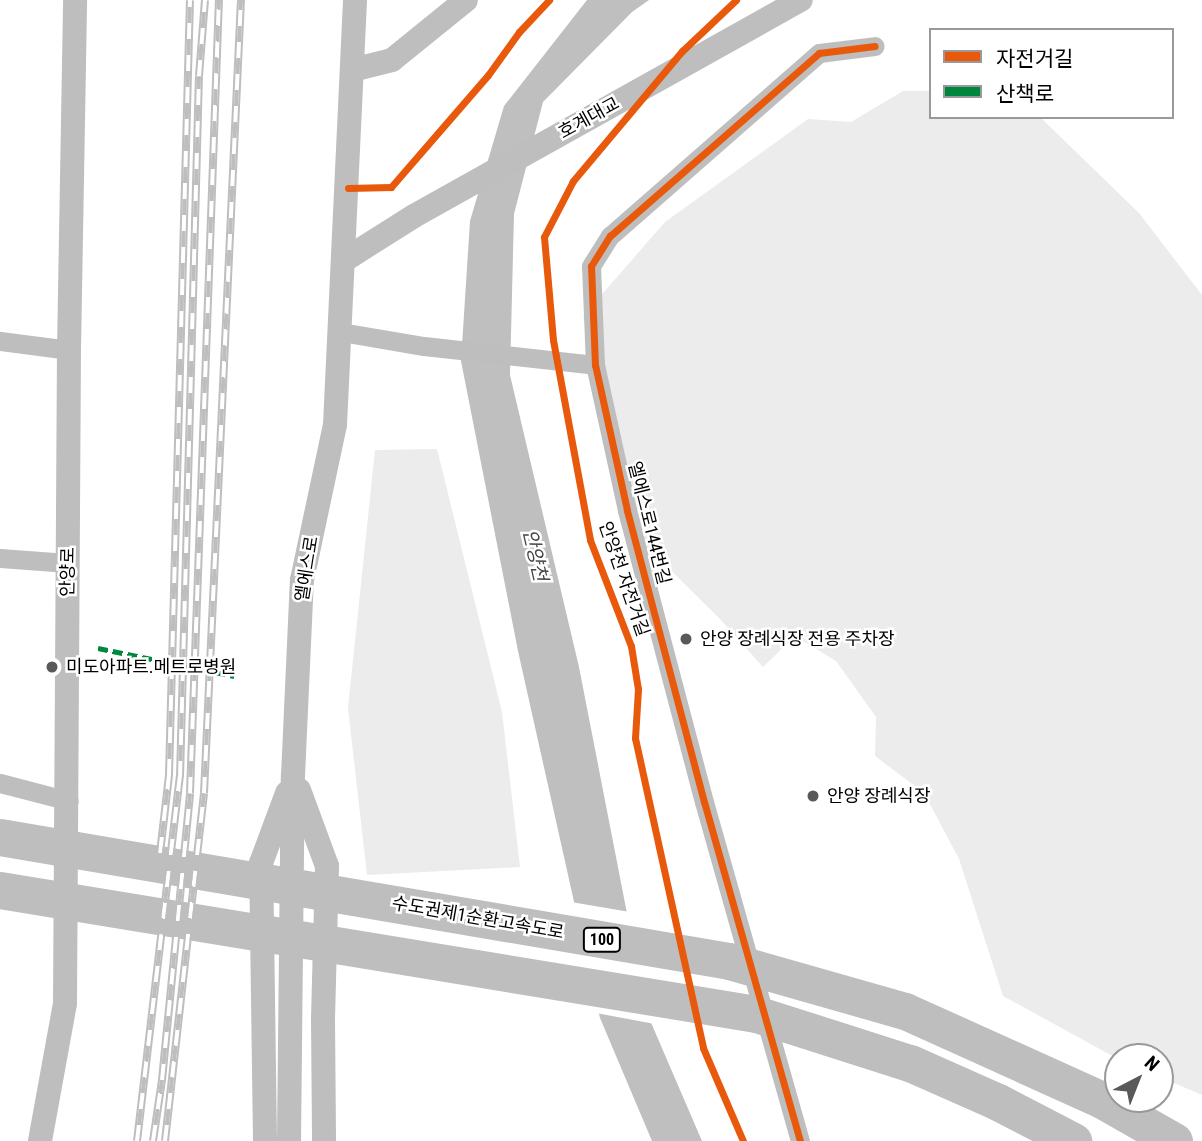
<!DOCTYPE html>
<html>
<head>
<meta charset="utf-8">
<style>
	body { margin:0 }
	#map { position:relative; width:1202px; height:1141px; overflow:hidden; background:#fff; font-family:"Roboto Condensed","Noto Sans KR",sans-serif }
	div>[style] { position:absolute }
	.green>* { inset:0; background:#ececec }
	.water>* { inset:0; background:#bfbfbf }
	.pier>* { inset:0; background:#fff }
	.minor>* { height:19px; margin:-9.5px; padding:0 9.5px; transform-origin:9.5px; border-radius:9.5px; background:#bebebe }
	.tertiary>* { height:24px; margin:-12px; padding:0 12px; transform-origin:12px; border-radius:12px; background:#bebebe }
	.motorway>* { height:37px; margin:-18.5px; padding:0 18.5px; transform-origin:18.5px; border-radius:18.5px; background:#bebebe }
	.rail>* { height:8px; margin-top:-4px; transform-origin:0; background:repeating-linear-gradient(90deg,#fff 0 16px,#bebebe 0 32px); box-sizing:border-box; border-block:2px solid #bebebe }
	.quiet>* { height:5px; margin-top:-2.5px; transform-origin:0; background:repeating-linear-gradient(90deg,#00873e 0 10px,transparent 0 15px) }
	.cycleway>* { height:7px; margin:-3.5px; padding:0 3.5px; transform-origin:3.5px; border-radius:3.5px; background:#e8590c }
	.dots>* { width:19px; height:19px; translate:-50% -50%; box-sizing:border-box; border:4px solid #fff; border-radius:50% }
	span { translate:-50% -50%; white-space:nowrap; text-align:center; line-height:1.15; -webkit-text-stroke:5px #fff; paint-order:stroke }
	.shield-label span { padding:2px 5px; background:#fff; border:2px solid; border-radius:5px; -webkit-text-stroke-width:0 }
	.shield-label { font-size:16px; color:#000; font-weight:700 }
	.street-label { font-size:18px; color:#000 }
	.poi-label { font-size:18px; color:#000 }
	.left { translate:0 -50%; text-align:left }
	.water-label { font-size:19px; color:#444; font-style:italic }
	.legend { position:absolute; left:929px; top:28px; width:245px; height:91px; box-sizing:border-box; background:#fff; border:2px solid #999; margin:0; padding:9px 12px; list-style:none; font-size:21px; color:#000 }
	.legend li { display:flex; align-items:center; gap:14px; height:35px }
	.legend b { width:35px; border:2px solid #999 }
	.north { position:absolute; left:1104px; top:1043px; width:70px; height:70px; box-sizing:border-box; background:#fff; border:2px solid #999; border-radius:50%; rotate:42deg; font-size:19px; font-weight:700; line-height:28px; text-align:center; color:#000 }
	.north::after { content:''; display:block; margin:auto; width:24px; height:32px; background:#595959; clip-path:polygon(50% 0,100% 100%,50% 72%,0 100%) }
</style>
</head>
<body>
<div id="map">
	<div class="green">
		<div style="clip-path:polygon(903px 91px,931px 91px,931px 117px,1040px 117px,1139px 213px,1202px 295px,1202px 1095px,1160px 1077px,1160px 1057px,1118px 1059px,1003px 996px,959px 859px,924px 793px,875px 756px,876px 717px,836px 661px,795px 636px,763px 667px,720px 619px,634px 534px,583px 316px,665px 222px,808px 119px,851px 122px)"></div>
		<div style="clip-path:polygon(437px 449px,502px 712px,520px 867px,367px 875px,348px 708px,375px 450px)"></div>
	</div>
	<div class="water">
		<div style="clip-path:polygon(587px 0,649px 0,632px 12px,543px 102px,514px 214px,510px 375px,579px 667px,646px 1011px,702px 1141px,652px 1141px,600px 1018px,518px 651px,461px 361px,470px 221px,504px 106px)"></div>
	</div>
	<div class="pier">
		<div style="clip-path:polygon(571px 902px,630px 912px,650px 1011px,655px 1024px,596px 1013px)"></div>
	</div>
	<div class="minor">
		<div style="left:341px;top:332px;width:84px;rotate:9.6deg"></div>
		<div style="left:424px;top:346px;width:172px;rotate:6.3deg"></div>
		<div style="left:0;top:341px;width:70px;rotate:7.4deg"></div>
		<div style="left:0;top:558px;width:68px;rotate:4.2deg"></div>
		<div style="left:0;top:783px;width:71px;rotate:14.6deg"></div>
		<div style="left:800px;top:1141px;width:352px;rotate:-105.8deg"></div>
		<div style="left:704px;top:802px;width:302px;rotate:-104.8deg"></div>
		<div style="left:627px;top:510px;width:148px;rotate:-102.4deg"></div>
		<div style="left:595px;top:365px;width:99px;rotate:-92.3deg"></div>
		<div style="left:591px;top:266px;width:36px;rotate:-58deg"></div>
		<div style="left:610px;top:236px;width:278px;rotate:-41.2deg"></div>
		<div style="left:819px;top:53px;width:56px;rotate:-7.1deg"></div>
	</div>
	<div class="tertiary">
		<div style="left:352px;top:70px;width:41px;rotate:-14deg"></div>
		<div style="left:392px;top:60px;width:95px;rotate:-39deg"></div>
		<div style="left:346px;top:259px;width:80px;rotate:-32.3deg"></div>
		<div style="left:414px;top:216px;width:443px;rotate:-29.2deg"></div>
		<div style="left:299px;top:790px;width:81px;rotate:69.8deg"></div>
		<div style="left:327px;top:866px;width:154px;rotate:91.5deg"></div>
		<div style="left:323px;top:1020px;width:121px;rotate:89.5deg"></div>
		<div style="left:40px;top:1141px;width:140px;rotate:-79.7deg"></div>
		<div style="left:65px;top:1003px;width:653px;rotate:-89.65deg"></div>
		<div style="left:69px;top:350px;width:350px;rotate:-89deg"></div>
		<div style="left:265px;top:1141px;width:278px;rotate:-90.8deg"></div>
		<div style="left:261px;top:863px;width:75px;rotate:-69.6deg"></div>
		<div style="left:289px;top:1141px;width:365px;rotate:-89.4deg"></div>
		<div style="left:293px;top:776px;width:196px;rotate:-87.4deg"></div>
		<div style="left:302px;top:580px;width:158px;rotate:-78deg"></div>
		<div style="left:335px;top:425px;width:425px;rotate:-87.3deg"></div>
	</div>
	<div class="motorway">
		<div style="left:0;top:837px;width:739px;rotate:9.65deg"></div>
		<div style="left:729px;top:961px;width:183px;rotate:15.9deg"></div>
		<div style="left:905px;top:1011px;width:216px;rotate:24.3deg"></div>
		<div style="left:1102px;top:1100px;width:83px;rotate:29.7deg"></div>
		<div style="left:0;top:890px;width:766px;rotate:9.31deg"></div>
		<div style="left:756px;top:1014px;width:162px;rotate:17.7deg"></div>
		<div style="left:910px;top:1063px;width:96px;rotate:23.9deg"></div>
		<div style="left:998px;top:1102px;width:85px;rotate:27.5deg"></div>
	</div>
	<div class="rail">
		<div style="left:160px;top:853px;width:79px;rotate:-83.4deg"></div>
		<div style="left:169px;top:775px;width:775px;rotate:-88.45deg"></div>
		<div style="left:137px;top:1141px;width:367px;rotate:-83.3deg"></div>
		<div style="left:180px;top:777px;width:701px;rotate:-88.45deg"></div>
		<div style="left:199px;top:76px;width:76px;rotate:-85.5deg"></div>
		<div style="left:153px;top:1141px;width:62px;rotate:-81.6deg"></div>
		<div style="left:162px;top:1080px;width:288px;rotate:-84.4deg"></div>
		<div style="left:190px;top:793px;width:794px;rotate:-87.91deg"></div>
		<div style="left:165px;top:1141px;width:350px;rotate:-83.6deg"></div>
		<div style="left:204px;top:793px;width:794px;rotate:-87.33deg"></div>
	</div>
	<div class="quiet">
		<div style="left:98px;top:648px;width:139px;rotate:11.6deg"></div>
	</div>
	<div class="cycleway">
		<div style="left:736px;top:0;width:74px;rotate:136.6deg"></div>
		<div style="left:682px;top:51px;width:170px;rotate:130deg"></div>
		<div style="left:573px;top:181px;width:63px;rotate:117.4deg"></div>
		<div style="left:544px;top:237px;width:103px;rotate:85deg"></div>
		<div style="left:553px;top:340px;width:203px;rotate:79.5deg"></div>
		<div style="left:590px;top:540px;width:114px;rotate:68.9deg"></div>
		<div style="left:631px;top:646px;width:44px;rotate:80.8deg"></div>
		<div style="left:638px;top:689px;width:49px;rotate:93.5deg"></div>
		<div style="left:635px;top:738px;width:317px;rotate:77.6deg"></div>
		<div style="left:703px;top:1048px;width:101px;rotate:66.7deg"></div>
		<div style="left:348px;top:188px;width:43px;rotate:-1.3deg"></div>
		<div style="left:391px;top:187px;width:148px;rotate:-49.1deg"></div>
		<div style="left:488px;top:75px;width:53px;rotate:-54.2deg"></div>
		<div style="left:519px;top:32px;width:44px;rotate:-46.8deg"></div>
		<div style="left:800px;top:1141px;width:352px;rotate:-105.8deg"></div>
		<div style="left:704px;top:802px;width:302px;rotate:-104.8deg"></div>
		<div style="left:627px;top:510px;width:148px;rotate:-102.4deg"></div>
		<div style="left:595px;top:365px;width:99px;rotate:-92.3deg"></div>
		<div style="left:591px;top:266px;width:36px;rotate:-58deg"></div>
		<div style="left:610px;top:236px;width:278px;rotate:-41.2deg"></div>
		<div style="left:819px;top:53px;width:56px;rotate:-7.1deg"></div>
	</div>
	<div class="dots">
		<div style="left:686px;top:639px;background:#595959"></div>
		<div style="left:52px;top:667px;background:#595959"></div>
		<div style="left:813px;top:796px;background:#595959"></div>
	</div>
	<div class="shield-label">
		<span style="left:602px;top:940px">100</span>
	</div>
	<div class="street-label">
		<span style="left:589px;top:118px;rotate:-29deg">호계대교</span>
		<span style="left:649px;top:523px;rotate:76deg">엘에스로144번길</span>
		<span style="left:307px;top:569px;rotate:-81deg">엘에스로</span>
		<span style="left:68px;top:572px;rotate:-89deg">안양로</span>
		<span style="left:624px;top:579px;rotate:71deg">안양천 자전거길</span>
		<span style="left:478px;top:918px;rotate:10deg">수도권제1순환고속도로</span>
	</div>
	<div class="poi-label">
		<span class="left" style="left:700px;top:639px">안양 장례식장 전용 주차장</span>
		<span class="left" style="left:66px;top:667px">미도아파트.메트로병원</span>
		<span class="left" style="left:827px;top:796px">안양 장례식장</span>
	</div>
	<div class="water-label">
		<span style="left:535px;top:555px;rotate:77deg">안양천</span>
	</div>
	<ul class="legend">
	<li><b style="height:9px;background:#e8590c"></b>자전거길</li>
	<li><b style="height:9px;background:#00873e"></b>산책로</li>
	</ul>
	<div class="north">N</div>
</div>
</body>
</html>
